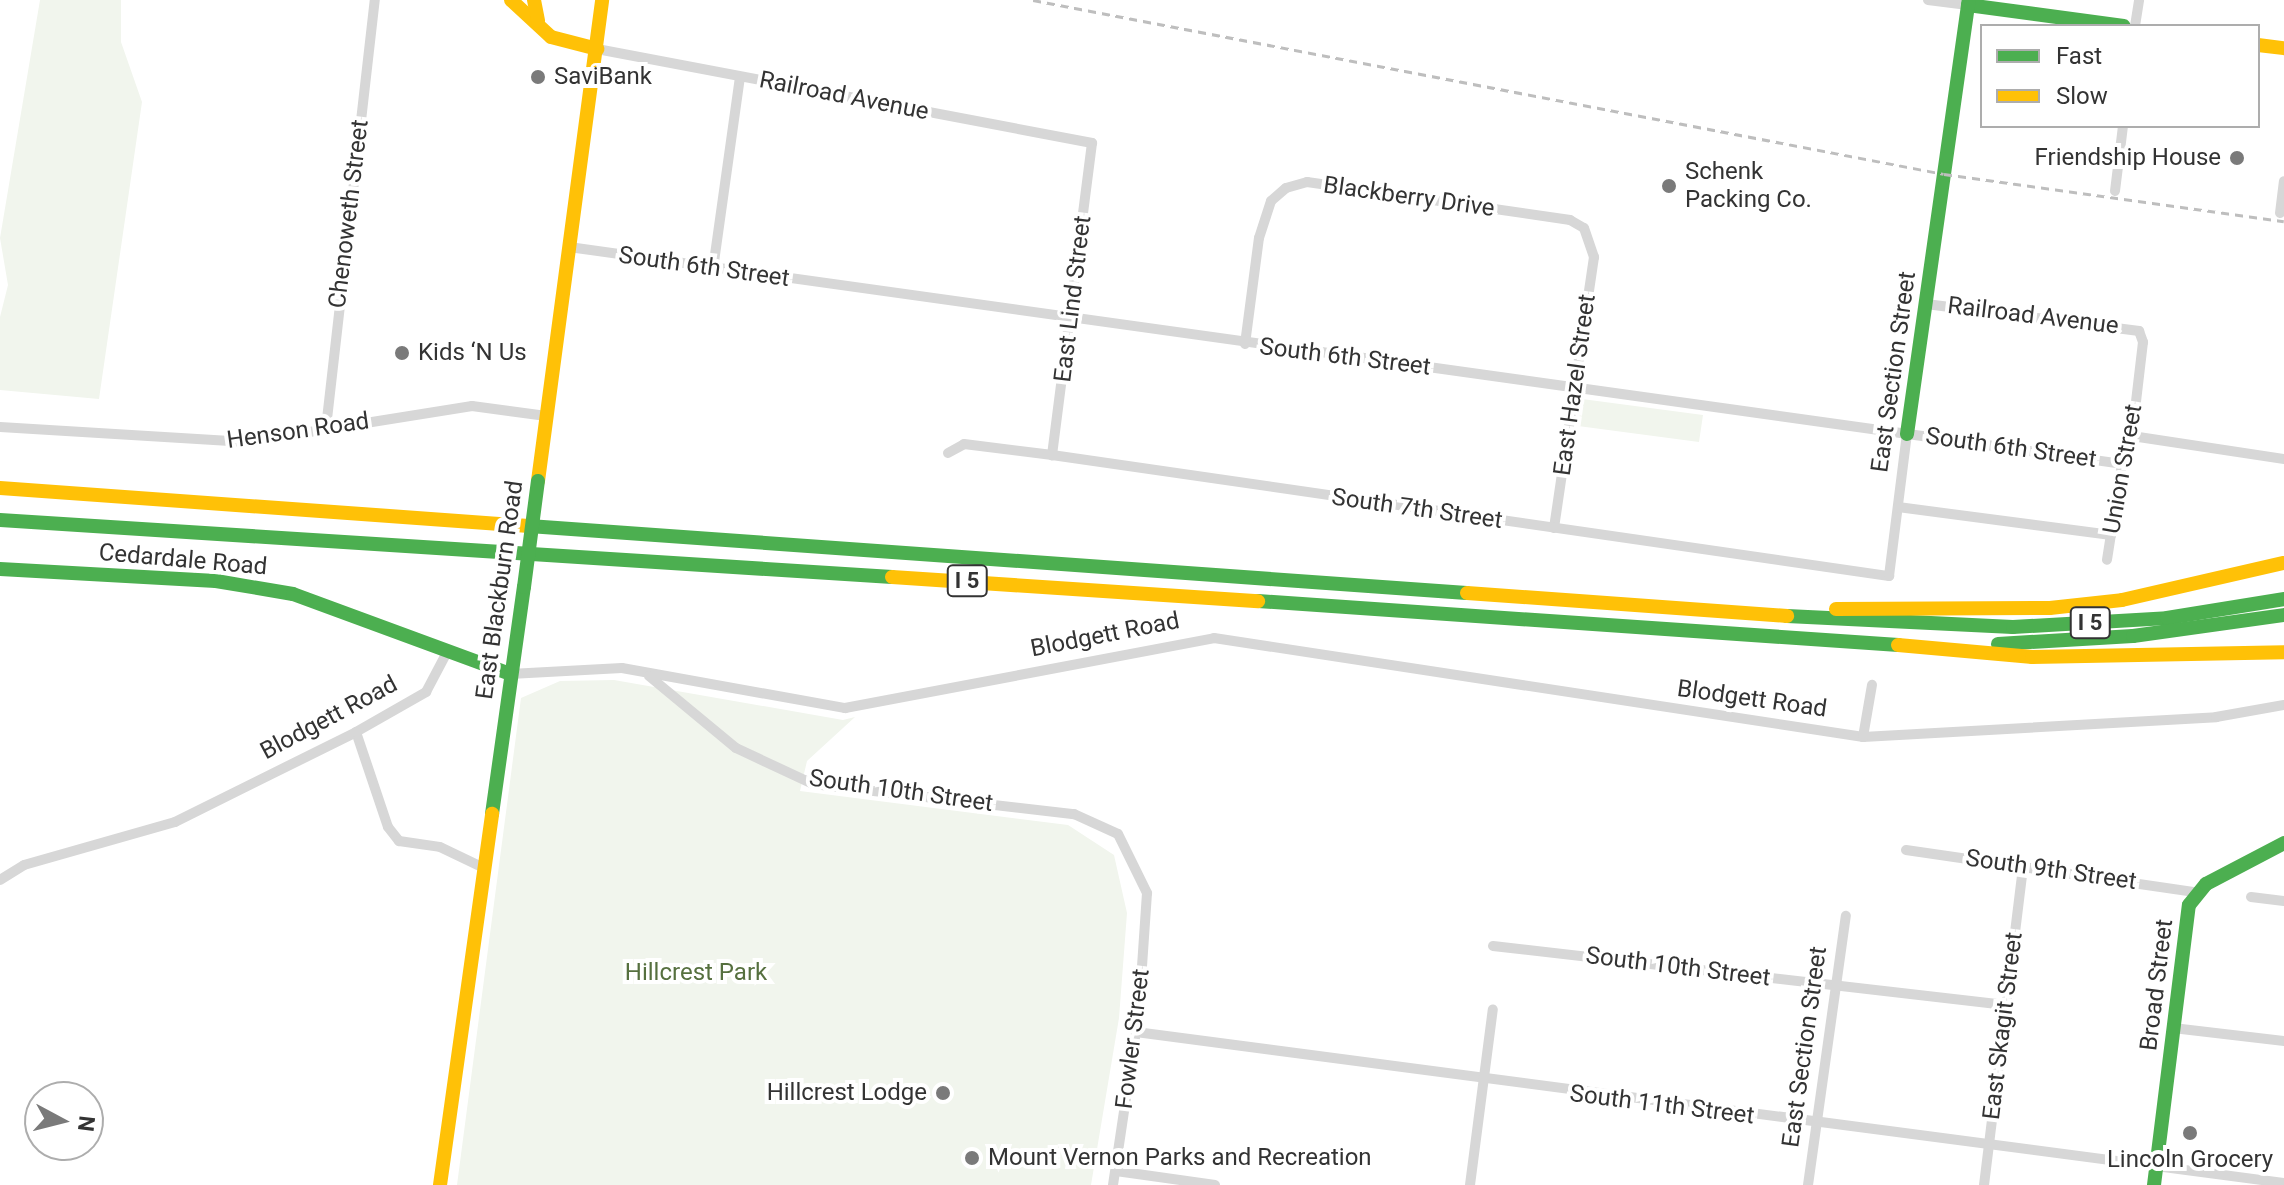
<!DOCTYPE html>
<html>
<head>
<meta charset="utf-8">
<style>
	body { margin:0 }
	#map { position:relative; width:2284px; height:1185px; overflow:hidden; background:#fff; font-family:Roboto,sans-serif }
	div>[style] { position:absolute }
	.green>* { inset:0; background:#f1f5ed }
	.street>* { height:10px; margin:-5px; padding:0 5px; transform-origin:5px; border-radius:5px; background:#d7d7d7 }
	.fast>* { height:14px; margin:-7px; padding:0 7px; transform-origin:7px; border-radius:7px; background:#4caf50 }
	.slow>* { height:14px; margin:-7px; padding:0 7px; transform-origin:7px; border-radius:7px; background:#ffc107 }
	.rail>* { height:3px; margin-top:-1.5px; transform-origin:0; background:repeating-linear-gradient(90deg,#bebebe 0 8px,transparent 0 14px) }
	.fast-bridge>* { height:14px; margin:-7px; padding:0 7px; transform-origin:7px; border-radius:7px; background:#4caf50 }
	.dots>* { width:22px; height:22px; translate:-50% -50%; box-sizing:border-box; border:4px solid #fff; border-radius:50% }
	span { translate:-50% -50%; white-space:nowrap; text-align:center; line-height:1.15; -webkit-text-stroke:8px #fff; paint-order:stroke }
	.shield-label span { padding:2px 6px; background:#fff; border:2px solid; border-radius:6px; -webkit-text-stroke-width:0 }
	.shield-label { font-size:22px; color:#333; font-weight:700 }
	.poi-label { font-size:24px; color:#333 }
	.left { translate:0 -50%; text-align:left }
	.right { translate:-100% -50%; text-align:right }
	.street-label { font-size:24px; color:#333 }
	.park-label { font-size:24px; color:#56703f }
	.legend { position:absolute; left:1980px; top:24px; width:280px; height:104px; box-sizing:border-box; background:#fff; border:2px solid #adadad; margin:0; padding:10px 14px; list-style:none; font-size:24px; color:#333 }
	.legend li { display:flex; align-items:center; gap:16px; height:40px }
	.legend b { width:40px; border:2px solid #adadad }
	.north { position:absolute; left:24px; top:1081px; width:80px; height:80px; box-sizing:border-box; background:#fff; border:2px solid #adadad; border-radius:50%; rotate:97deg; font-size:22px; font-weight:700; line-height:32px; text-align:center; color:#333 }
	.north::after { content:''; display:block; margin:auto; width:28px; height:36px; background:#7a7a7a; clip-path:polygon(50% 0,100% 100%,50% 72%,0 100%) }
</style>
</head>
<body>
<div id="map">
	<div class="green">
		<div style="clip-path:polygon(40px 0,121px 0,121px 42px,142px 102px,99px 399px,0 390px,0 317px,8px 285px,0 238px)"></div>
		<div style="clip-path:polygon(1582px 399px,1703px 415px,1699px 442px,1578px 426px)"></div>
		<div style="clip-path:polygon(614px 680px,843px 720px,855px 717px,807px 761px,800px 791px,1068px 825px,1114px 855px,1127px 913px,1119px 1018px,1091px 1185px,457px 1185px,521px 698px,560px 681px)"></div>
	</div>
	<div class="street">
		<div style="left:1928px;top:0;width:40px;rotate:7.1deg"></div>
		<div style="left:2135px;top:26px;width:26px;rotate:-81deg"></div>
		<div style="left:597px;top:49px;width:504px;rotate:10.75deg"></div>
		<div style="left:1092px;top:143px;width:315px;rotate:97.3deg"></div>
		<div style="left:2115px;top:191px;width:65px;rotate:-83deg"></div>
		<div style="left:2280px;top:213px;width:32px;rotate:-83deg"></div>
		<div style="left:569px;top:247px;width:1568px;rotate:7.95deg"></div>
		<div style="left:713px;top:269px;width:194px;rotate:-82deg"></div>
		<div style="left:1926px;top:304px;width:215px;rotate:7.2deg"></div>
		<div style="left:2139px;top:331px;width:12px;rotate:70deg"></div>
		<div style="left:2143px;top:342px;width:95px;rotate:96.7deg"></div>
		<div style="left:2132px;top:436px;width:30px;rotate:110deg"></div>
		<div style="left:2122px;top:464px;width:97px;rotate:98.9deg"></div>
		<div style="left:1245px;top:344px;width:107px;rotate:-82.5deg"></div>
		<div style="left:1259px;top:238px;width:39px;rotate:-72deg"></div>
		<div style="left:1271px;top:201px;width:20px;rotate:-41deg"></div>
		<div style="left:1286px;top:188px;width:22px;rotate:-16deg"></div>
		<div style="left:1307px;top:182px;width:266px;rotate:8.2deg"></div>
		<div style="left:1570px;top:220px;width:16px;rotate:30deg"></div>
		<div style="left:1584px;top:228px;width:31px;rotate:71deg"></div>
		<div style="left:1594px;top:257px;width:274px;rotate:98.4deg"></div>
		<div style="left:0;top:427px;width:247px;rotate:3.5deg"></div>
		<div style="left:247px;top:442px;width:228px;rotate:-9.1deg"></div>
		<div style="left:472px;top:406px;width:75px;rotate:7.7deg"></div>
		<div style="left:326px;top:428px;width:431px;rotate:-83.5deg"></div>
		<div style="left:2132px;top:436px;width:154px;rotate:8.6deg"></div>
		<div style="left:948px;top:453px;width:18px;rotate:-29deg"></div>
		<div style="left:964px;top:444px;width:89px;rotate:7.1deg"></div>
		<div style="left:1052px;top:455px;width:846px;rotate:8.23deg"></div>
		<div style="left:1889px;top:576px;width:143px;rotate:-82.8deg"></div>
		<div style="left:1898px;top:507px;width:215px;rotate:7.5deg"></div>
		<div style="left:510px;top:674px;width:112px;rotate:-3.1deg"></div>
		<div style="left:622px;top:668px;width:227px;rotate:10.2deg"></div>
		<div style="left:845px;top:708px;width:376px;rotate:-10.7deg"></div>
		<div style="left:1214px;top:638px;width:657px;rotate:8.67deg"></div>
		<div style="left:1863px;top:737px;width:354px;rotate:-3.2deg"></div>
		<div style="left:2216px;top:717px;width:69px;rotate:-10deg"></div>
		<div style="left:649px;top:676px;width:113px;rotate:39.6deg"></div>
		<div style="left:736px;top:748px;width:85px;rotate:25.1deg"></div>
		<div style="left:813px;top:784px;width:263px;rotate:6.6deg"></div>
		<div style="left:1074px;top:814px;width:48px;rotate:24.4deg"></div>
		<div style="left:1118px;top:834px;width:66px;rotate:63.8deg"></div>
		<div style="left:1147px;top:893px;width:118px;rotate:93.9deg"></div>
		<div style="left:1139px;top:1011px;width:176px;rotate:98.5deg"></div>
		<div style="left:356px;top:732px;width:100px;rotate:71.4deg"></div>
		<div style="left:388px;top:827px;width:18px;rotate:52deg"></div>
		<div style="left:399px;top:841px;width:41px;rotate:8.3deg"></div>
		<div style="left:440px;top:847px;width:51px;rotate:25.6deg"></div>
		<div style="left:1863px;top:737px;width:53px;rotate:-80.2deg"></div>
		<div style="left:1906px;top:850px;width:292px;rotate:8.3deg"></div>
		<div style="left:0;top:880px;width:28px;rotate:-32deg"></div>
		<div style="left:24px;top:865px;width:157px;rotate:-15.9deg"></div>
		<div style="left:175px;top:822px;width:202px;rotate:-26.4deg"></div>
		<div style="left:356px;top:732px;width:81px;rotate:-29.7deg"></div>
		<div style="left:426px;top:692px;width:43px;rotate:-62.2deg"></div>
		<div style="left:2251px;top:897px;width:33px;rotate:7deg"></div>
		<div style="left:1493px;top:946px;width:516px;rotate:6.56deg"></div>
		<div style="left:2173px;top:1028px;width:112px;rotate:6.7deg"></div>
		<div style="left:1136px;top:1032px;width:1158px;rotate:7.49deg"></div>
		<div style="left:1116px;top:1171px;width:100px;rotate:8deg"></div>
		<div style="left:1470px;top:1185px;width:177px;rotate:-82.6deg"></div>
		<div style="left:1808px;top:1185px;width:272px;rotate:-82deg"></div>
		<div style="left:1984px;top:1185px;width:321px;rotate:-83deg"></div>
	</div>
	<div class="fast">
		<div style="left:1968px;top:5px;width:157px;rotate:7.7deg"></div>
		<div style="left:1907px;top:434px;width:438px;rotate:-81.9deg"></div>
		<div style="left:0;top:520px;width:894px;rotate:3.66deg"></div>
		<div style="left:529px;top:526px;width:940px;rotate:4.09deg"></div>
		<div style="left:0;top:569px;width:216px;rotate:3.2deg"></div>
		<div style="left:216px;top:581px;width:78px;rotate:9.6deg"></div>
		<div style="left:293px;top:594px;width:231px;rotate:20.2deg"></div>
		<div style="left:1258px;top:601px;width:642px;rotate:3.93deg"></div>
		<div style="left:1787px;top:616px;width:226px;rotate:2.8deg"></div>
		<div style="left:2013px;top:627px;width:154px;rotate:-3.3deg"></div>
		<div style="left:2167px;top:618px;width:119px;rotate:-9.2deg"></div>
		<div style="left:1998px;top:644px;width:135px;rotate:-3.4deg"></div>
		<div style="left:2133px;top:636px;width:152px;rotate:-7.9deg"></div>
		<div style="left:492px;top:814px;width:229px;rotate:-82deg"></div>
		<div style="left:2154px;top:1185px;width:282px;rotate:-82.9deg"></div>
		<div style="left:2189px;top:905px;width:27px;rotate:-51deg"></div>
		<div style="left:2206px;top:884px;width:88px;rotate:-27.7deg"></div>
	</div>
	<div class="slow">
		<div style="left:511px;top:0;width:54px;rotate:42.8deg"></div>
		<div style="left:551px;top:37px;width:48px;rotate:14.6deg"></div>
		<div style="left:534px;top:0;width:21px;rotate:79deg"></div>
		<div style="left:2258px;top:45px;width:26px;rotate:7deg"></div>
		<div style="left:538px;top:481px;width:485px;rotate:-82.4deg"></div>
		<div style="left:0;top:488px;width:530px;rotate:4.11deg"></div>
		<div style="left:892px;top:577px;width:367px;rotate:3.8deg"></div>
		<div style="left:1467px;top:593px;width:321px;rotate:4.1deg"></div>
		<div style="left:1836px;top:609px;width:214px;rotate:-0.3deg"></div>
		<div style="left:2050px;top:608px;width:72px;rotate:-6.3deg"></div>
		<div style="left:2122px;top:600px;width:166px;rotate:-12.9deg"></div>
		<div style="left:1898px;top:645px;width:135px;rotate:5.1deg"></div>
		<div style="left:2032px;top:657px;width:252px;rotate:-1.1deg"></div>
		<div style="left:440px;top:1185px;width:375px;rotate:-82deg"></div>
	</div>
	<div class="rail">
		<div style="left:1033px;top:0;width:927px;rotate:10.81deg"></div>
		<div style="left:1944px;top:174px;width:343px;rotate:7.9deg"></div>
	</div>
	<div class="fast-bridge">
		<div style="left:524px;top:587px;width:107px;rotate:-82.5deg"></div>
	</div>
	<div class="dots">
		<div style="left:538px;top:77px;background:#7a7a7a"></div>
		<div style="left:2237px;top:158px;background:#7a7a7a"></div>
		<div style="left:1669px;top:186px;background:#7a7a7a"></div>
		<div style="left:402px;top:353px;background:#7a7a7a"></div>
		<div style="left:943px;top:1093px;background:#7a7a7a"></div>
		<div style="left:2190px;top:1133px;background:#7a7a7a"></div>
		<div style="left:972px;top:1158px;background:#7a7a7a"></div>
	</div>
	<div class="shield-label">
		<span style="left:967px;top:581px">I 5</span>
		<span style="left:2090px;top:623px">I 5</span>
	</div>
	<div class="poi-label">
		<span class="left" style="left:554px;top:77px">SaviBank</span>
		<span class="right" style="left:2221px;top:158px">Friendship House</span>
		<span class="left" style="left:1685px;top:186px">Schenk<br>Packing Co.</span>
		<span class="left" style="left:418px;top:353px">Kids ‘N Us</span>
		<span class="right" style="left:927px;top:1093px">Hillcrest Lodge</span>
		<span class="left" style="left:988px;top:1158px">Mount Vernon Parks and Recreation</span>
		<span style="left:2190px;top:1160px">Lincoln Grocery</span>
	</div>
	<div class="street-label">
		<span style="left:844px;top:96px;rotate:11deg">Railroad Avenue</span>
		<span style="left:1409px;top:197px;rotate:8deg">Blackberry Drive</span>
		<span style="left:349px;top:214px;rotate:-83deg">Chenoweth Street</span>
		<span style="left:704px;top:267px;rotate:8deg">South 6th Street</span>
		<span style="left:1073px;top:299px;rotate:-83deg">East Lind Street</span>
		<span style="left:2033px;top:316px;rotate:7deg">Railroad Avenue</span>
		<span style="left:1345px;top:357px;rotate:7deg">South 6th Street</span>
		<span style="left:1894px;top:372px;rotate:-82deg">East Section Street</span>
		<span style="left:1575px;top:385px;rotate:-82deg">East Hazel Street</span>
		<span style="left:298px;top:431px;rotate:-8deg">Henson Road</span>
		<span style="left:2011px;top:448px;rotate:8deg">South 6th Street</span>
		<span style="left:2123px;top:469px;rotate:-80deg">Union Street</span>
		<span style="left:1417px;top:509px;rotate:8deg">South 7th Street</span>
		<span style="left:183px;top:560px;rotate:5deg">Cedardale Road</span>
		<span style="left:500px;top:590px;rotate:-82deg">East Blackburn Road</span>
		<span style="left:1105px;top:635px;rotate:-11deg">Blodgett Road</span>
		<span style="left:1752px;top:699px;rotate:8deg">Blodgett Road</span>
		<span style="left:329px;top:718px;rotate:-28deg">Blodgett Road</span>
		<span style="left:901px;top:791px;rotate:8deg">South 10th Street</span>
		<span style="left:2051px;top:870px;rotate:8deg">South 9th Street</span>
		<span style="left:1678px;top:967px;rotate:7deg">South 10th Street</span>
		<span style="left:2157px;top:985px;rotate:-83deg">Broad Street</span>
		<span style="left:2003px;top:1026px;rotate:-83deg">East Skagit Street</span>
		<span style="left:1133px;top:1039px;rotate:-83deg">Fowler Street</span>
		<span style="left:1805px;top:1047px;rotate:-82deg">East Section Street</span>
		<span style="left:1662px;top:1105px;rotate:7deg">South 11th Street</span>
	</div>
	<div class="park-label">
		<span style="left:696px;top:973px">Hillcrest Park</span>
	</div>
	<ul class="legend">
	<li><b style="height:10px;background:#4caf50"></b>Fast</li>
	<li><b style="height:10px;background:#ffc107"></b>Slow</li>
	</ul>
	<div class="north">N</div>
</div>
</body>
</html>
